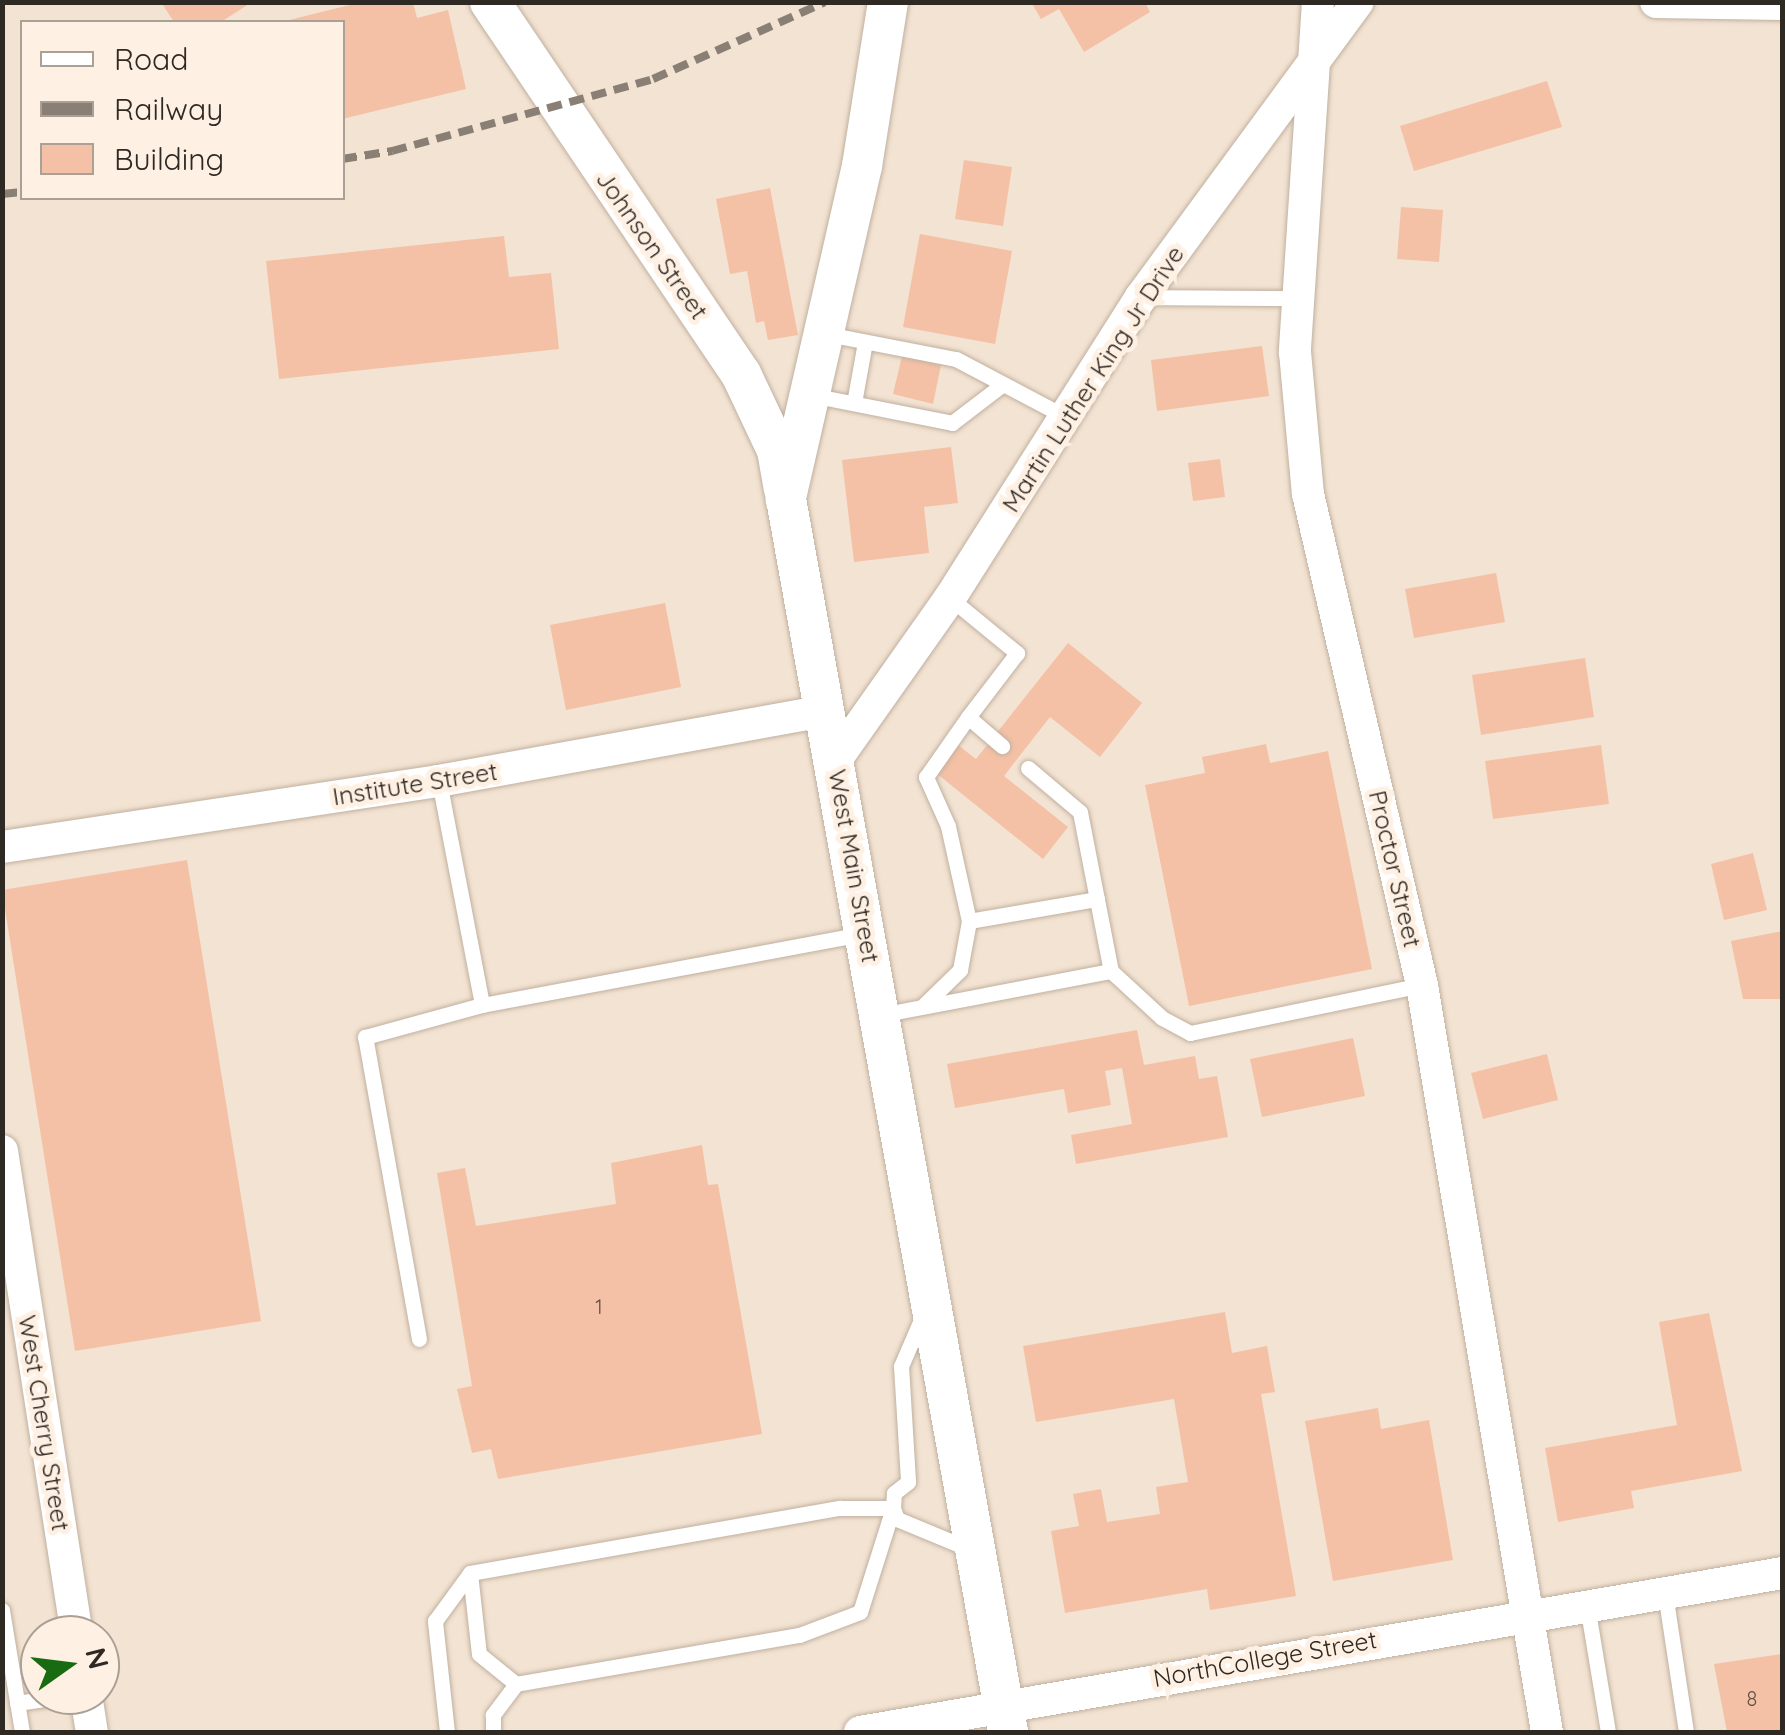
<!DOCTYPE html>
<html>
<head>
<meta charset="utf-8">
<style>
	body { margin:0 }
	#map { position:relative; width:1785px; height:1735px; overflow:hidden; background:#f3e3d2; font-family:Quicksand,sans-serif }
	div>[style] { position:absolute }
	.building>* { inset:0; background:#f4c1a6 }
	.roads { filter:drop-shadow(0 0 2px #c0b0a0) drop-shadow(0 0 2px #c0b0a0) }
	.service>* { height:15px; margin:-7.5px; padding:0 7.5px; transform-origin:7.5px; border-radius:7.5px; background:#fff }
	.minor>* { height:32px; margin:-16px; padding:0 16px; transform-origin:16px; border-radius:16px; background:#fff }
	.tertiary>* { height:40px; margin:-20px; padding:0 20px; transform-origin:20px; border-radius:20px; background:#fff }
	.rail>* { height:8px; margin-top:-4px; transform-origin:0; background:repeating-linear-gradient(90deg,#8a7f74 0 15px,transparent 0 23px) }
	span { translate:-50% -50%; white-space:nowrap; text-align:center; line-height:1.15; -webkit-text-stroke:10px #fef0e3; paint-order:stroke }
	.number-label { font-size:20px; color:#604f44 }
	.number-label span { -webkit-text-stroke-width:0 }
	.street-label { font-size:25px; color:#2f2923 }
	.frame { position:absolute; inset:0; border:5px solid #2f2923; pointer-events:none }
	.legend { position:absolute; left:20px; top:20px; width:325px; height:180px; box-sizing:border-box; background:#fef0e3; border:2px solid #aba096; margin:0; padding:12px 18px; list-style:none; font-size:30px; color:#2f2923 }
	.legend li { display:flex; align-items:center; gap:20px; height:50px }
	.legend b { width:50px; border:2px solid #aba096 }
	.north { position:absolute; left:20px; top:1615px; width:100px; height:100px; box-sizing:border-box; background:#fef0e3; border:2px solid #aba096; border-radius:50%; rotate:76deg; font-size:28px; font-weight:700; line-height:40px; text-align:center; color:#2f2923 }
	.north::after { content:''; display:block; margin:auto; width:35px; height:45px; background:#186b11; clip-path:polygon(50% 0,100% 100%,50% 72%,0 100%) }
</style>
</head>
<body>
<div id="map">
	<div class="building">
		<div style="clip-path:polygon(161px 2px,252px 2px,221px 22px,174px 22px)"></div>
		<div style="clip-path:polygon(362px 2px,413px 2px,417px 18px,448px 10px,466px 89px,342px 119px,342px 22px,285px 21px)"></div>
		<div style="clip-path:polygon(1031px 2px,1145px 2px,1150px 12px,1084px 52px,1059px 9px,1041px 19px)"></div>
		<div style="clip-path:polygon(1547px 81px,1562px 127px,1414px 171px,1400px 126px)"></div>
		<div style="clip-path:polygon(964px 160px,1012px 167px,1003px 226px,955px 219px)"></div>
		<div style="clip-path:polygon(770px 188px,798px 335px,768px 340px,764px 321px,756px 323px,747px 271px,730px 274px,716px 199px)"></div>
		<div style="clip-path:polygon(1401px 207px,1443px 210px,1439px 262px,1397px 259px)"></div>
		<div style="clip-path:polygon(920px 234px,1012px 251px,995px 344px,903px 327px)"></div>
		<div style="clip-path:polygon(504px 236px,509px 277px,551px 273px,559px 349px,279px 379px,266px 261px)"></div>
		<div style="clip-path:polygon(1262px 346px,1269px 396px,1157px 411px,1151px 360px)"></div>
		<div style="clip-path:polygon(902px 356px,941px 365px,933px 404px,893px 394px)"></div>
		<div style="clip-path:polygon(951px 447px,958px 503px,924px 507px,929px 553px,854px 562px,842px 460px)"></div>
		<div style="clip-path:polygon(1220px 459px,1225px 497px,1193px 501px,1188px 463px)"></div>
		<div style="clip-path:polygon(1496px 573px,1505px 622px,1414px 638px,1405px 589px)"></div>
		<div style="clip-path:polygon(665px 603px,681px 687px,566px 710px,550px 625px)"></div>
		<div style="clip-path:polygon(1068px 643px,1142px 703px,1100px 757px,1050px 717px,1004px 776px,1068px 827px,1043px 859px,936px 773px,958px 745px,976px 759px)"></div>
		<div style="clip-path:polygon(1585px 658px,1594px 717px,1481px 735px,1472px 675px)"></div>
		<div style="clip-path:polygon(1266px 744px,1270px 763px,1328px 751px,1372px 969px,1189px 1006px,1145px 785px,1205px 773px,1202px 757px)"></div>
		<div style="clip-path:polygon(1601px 745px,1609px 804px,1493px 819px,1485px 761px)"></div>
		<div style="clip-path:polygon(1753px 853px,1767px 910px,1724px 920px,1711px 864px)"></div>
		<div style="clip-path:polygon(187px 860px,261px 1321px,75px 1351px,2px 890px)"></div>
		<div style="clip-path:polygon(1782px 931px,1782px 999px,1743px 999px,1731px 941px)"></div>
		<div style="clip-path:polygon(1137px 1030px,1144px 1065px,1195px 1056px,1199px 1079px,1217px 1076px,1228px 1137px,1076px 1164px,1071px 1135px,1132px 1124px,1122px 1068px,1105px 1071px,1111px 1105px,1068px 1113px,1064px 1089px,955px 1108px,947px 1064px)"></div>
		<div style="clip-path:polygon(1353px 1038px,1365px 1096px,1262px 1117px,1250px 1059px)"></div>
		<div style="clip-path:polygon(1547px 1054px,1558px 1100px,1483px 1119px,1471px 1073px)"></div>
		<div style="clip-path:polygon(702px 1145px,708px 1185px,718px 1184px,762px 1434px,498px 1479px,491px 1449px,472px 1453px,457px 1389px,472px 1386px,437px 1173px,465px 1168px,476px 1226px,616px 1204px,611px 1163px)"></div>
		<div style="clip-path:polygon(1225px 1312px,1232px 1353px,1267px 1346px,1275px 1392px,1261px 1394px,1296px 1596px,1210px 1610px,1207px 1589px,1065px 1613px,1051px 1531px,1079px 1526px,1073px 1494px,1101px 1489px,1107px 1522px,1160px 1514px,1156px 1487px,1188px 1482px,1174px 1399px,1036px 1422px,1023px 1346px)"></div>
		<div style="clip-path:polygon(1709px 1313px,1742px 1471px,1631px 1491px,1634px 1508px,1558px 1522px,1545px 1448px,1677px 1425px,1659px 1322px)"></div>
		<div style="clip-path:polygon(1378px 1408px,1381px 1429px,1429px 1420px,1453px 1560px,1333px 1581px,1305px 1421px)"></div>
		<div style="clip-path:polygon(1782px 1654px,1782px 1732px,1727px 1732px,1714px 1664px)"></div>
	</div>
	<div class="roads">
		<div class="service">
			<div style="left:1141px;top:297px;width:155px;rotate:0.4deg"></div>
			<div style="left:827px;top:334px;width:131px;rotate:11deg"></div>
			<div style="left:956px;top:359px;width:124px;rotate:27.8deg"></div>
			<div style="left:811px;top:395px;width:144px;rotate:11.2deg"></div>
			<div style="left:952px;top:423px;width:64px;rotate:-37.4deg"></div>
			<div style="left:854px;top:403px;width:62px;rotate:-79.8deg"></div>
			<div style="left:950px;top:598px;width:87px;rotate:39.4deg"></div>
			<div style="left:1017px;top:653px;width:81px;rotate:127.4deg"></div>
			<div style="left:968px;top:717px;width:45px;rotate:40.5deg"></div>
			<div style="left:1028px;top:768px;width:68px;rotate:40.2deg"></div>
			<div style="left:1080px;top:812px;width:162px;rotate:79deg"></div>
			<div style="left:439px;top:781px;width:228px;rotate:79.1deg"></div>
			<div style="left:482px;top:1005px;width:387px;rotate:-10.6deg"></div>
			<div style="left:969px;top:921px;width:130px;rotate:-9.8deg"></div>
			<div style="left:923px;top:1006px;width:52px;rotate:-44.2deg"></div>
			<div style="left:960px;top:970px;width:50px;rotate:-79.6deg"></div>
			<div style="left:969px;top:921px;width:97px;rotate:-102.5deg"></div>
			<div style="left:948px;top:826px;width:54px;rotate:-114.2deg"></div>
			<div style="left:926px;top:777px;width:73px;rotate:-55deg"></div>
			<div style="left:880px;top:1015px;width:235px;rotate:-10.8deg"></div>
			<div style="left:1111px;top:971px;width:69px;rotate:42.7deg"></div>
			<div style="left:1162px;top:1018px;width:32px;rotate:28deg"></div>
			<div style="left:1190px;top:1033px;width:237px;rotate:-11.7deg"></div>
			<div style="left:923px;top:1315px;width:56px;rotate:113.3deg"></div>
			<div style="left:901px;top:1366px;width:116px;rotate:86.5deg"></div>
			<div style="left:908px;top:1482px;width:18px;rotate:142deg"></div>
			<div style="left:894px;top:1493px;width:15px;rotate:94deg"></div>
			<div style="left:893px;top:1508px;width:12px;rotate:70deg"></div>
			<div style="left:897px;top:1519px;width:81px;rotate:22.5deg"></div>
			<div style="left:419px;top:1339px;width:307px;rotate:-100.1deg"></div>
			<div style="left:365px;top:1037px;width:121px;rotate:-15.3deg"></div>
			<div style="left:470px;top:1573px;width:81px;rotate:83.7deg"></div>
			<div style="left:479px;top:1654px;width:48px;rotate:39deg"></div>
			<div style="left:1665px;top:1593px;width:141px;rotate:81.4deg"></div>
			<div style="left:1587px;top:1605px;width:129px;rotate:80.6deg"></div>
			<div style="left:2px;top:1610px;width:124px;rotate:80.7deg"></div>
			<div style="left:17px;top:1703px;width:55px;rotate:-8.4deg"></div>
			<div style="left:447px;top:1732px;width:112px;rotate:-96.2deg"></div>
			<div style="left:435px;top:1621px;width:59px;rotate:-53.9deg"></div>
			<div style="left:470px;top:1573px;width:376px;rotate:-10deg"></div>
			<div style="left:840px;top:1508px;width:53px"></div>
			<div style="left:893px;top:1508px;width:109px;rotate:107.6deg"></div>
			<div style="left:860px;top:1612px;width:65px;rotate:159.3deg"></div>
			<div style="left:799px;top:1635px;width:287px;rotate:170.2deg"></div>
			<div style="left:516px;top:1684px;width:39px;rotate:127deg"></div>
			<div style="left:493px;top:1715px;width:17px;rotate:90deg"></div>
		</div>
		<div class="minor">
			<div style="left:1318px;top:2px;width:351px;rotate:93.8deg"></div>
			<div style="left:1295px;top:352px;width:143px;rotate:84.8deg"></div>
			<div style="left:1308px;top:494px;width:504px;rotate:76.93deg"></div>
			<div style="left:1422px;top:985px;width:757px;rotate:80.5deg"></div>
			<div style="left:1656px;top:2px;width:126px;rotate:0.9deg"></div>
			<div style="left:835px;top:761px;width:199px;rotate:-54.8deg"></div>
			<div style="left:950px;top:598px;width:356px;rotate:-57.6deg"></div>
			<div style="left:1141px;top:297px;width:366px;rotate:-53.7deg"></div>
			<div style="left:2px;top:847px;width:442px;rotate:-8.6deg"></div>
			<div style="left:439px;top:781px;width:393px;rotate:-10.3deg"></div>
			<div style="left:2px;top:1151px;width:490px;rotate:81.2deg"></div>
			<div style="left:86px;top:1695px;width:37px;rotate:81deg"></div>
			<div style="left:860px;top:1732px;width:936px;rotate:-9.78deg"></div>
		</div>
		<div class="tertiary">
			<div style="left:490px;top:2px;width:449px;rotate:56deg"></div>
			<div style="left:741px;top:374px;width:84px;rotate:64.7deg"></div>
			<div style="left:777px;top:450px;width:39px;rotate:80deg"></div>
			<div style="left:888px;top:2px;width:166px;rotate:99deg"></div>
			<div style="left:862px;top:166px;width:342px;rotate:102.9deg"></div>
			<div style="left:786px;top:499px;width:1253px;rotate:79.79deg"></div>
		</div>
	</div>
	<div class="rail">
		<div style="left:342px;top:159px;width:51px;rotate:-9.1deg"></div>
		<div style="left:392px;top:151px;width:271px;rotate:-15.4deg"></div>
		<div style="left:653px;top:79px;width:188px;rotate:-24.1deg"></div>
		<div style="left:2px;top:194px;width:20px;rotate:-6deg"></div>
	</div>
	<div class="number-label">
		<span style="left:599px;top:1306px">1</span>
		<span style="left:1752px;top:1698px">8</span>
	</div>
	<div class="street-label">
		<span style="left:652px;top:245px;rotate:55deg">Johnson Street</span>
		<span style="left:1093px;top:379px;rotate:-57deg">Martin Luther King Jr Drive</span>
		<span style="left:415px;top:784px;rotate:-9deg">Institute Street</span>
		<span style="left:854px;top:866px;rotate:80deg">West Main Street</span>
		<span style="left:1395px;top:869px;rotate:77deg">Proctor Street</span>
		<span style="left:44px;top:1423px;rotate:81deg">West Cherry Street</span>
		<span style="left:1265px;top:1659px;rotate:-10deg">NorthCollege Street</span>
	</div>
	<div class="frame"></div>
	<ul class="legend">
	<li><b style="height:12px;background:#fff"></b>Road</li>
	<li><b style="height:12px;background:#8a7f74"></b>Railway</li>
	<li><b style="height:28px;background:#f4c1a6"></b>Building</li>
	</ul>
	<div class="north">N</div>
</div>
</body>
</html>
